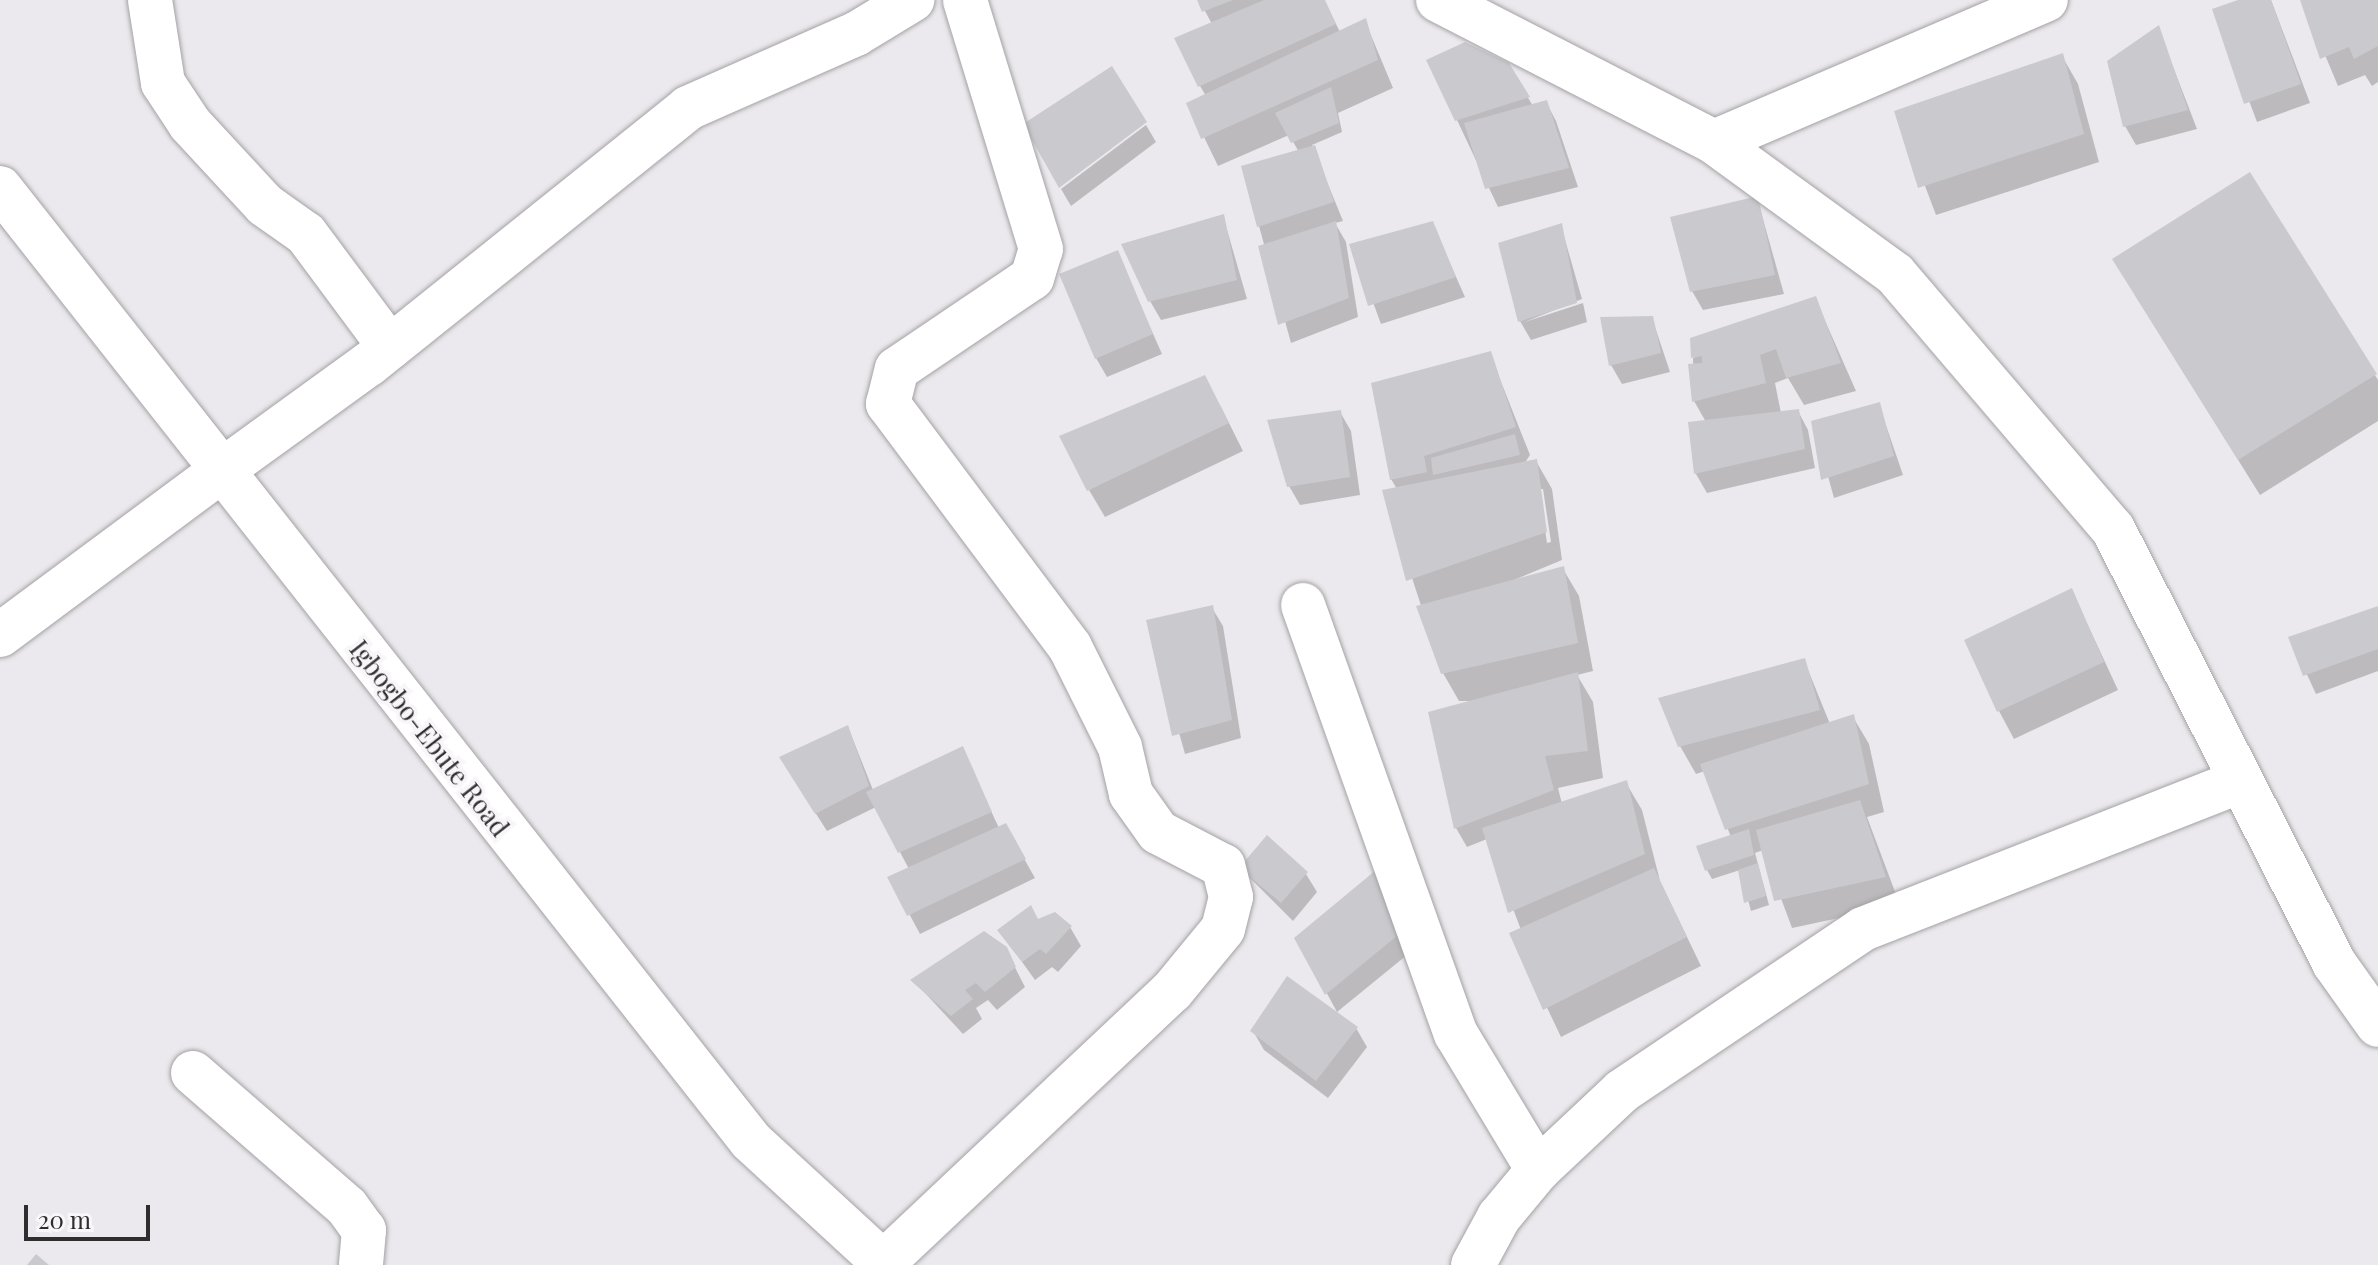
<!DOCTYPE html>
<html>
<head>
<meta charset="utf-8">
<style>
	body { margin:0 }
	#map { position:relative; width:2378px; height:1265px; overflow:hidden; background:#ebe9ed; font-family:"Playfair Display",serif }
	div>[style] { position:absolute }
	.shadow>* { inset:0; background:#0003 }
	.building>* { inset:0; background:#cacace }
	.roads { filter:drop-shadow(0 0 2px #a4a2a5) drop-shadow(0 0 2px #a4a2a5) }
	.minor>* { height:44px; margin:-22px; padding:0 22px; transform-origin:22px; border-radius:22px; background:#fff }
	.major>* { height:44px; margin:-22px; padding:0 22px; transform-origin:22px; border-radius:22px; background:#fff }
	span { translate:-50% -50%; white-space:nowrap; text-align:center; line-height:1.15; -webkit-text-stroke:8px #f9f6fa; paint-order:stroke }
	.street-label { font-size:26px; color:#2f2e2f }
	.scale { position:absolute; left:24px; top:1205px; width:126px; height:36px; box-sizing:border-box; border:4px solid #2f2e2f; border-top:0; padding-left:10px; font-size:24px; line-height:28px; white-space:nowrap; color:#2f2e2f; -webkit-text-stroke:6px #f9f6fa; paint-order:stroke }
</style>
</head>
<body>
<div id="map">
	<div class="shadow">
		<div style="clip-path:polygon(1199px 0,1324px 0,1340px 32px,1365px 21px,1393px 88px,1338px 113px,1342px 132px,1312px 145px,1343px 221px,1335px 223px,1346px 242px,1358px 317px,1291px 343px,1259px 226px,1299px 152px,1289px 135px,1218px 166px,1188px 104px,1206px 96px,1200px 86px,1212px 24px)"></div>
		<div style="clip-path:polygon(2244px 0,2271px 0,2310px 103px,2257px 122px,2215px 10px)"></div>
		<div style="clip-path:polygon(2302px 0,2378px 0,2378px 82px,2372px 86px,2365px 75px,2338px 86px)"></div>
		<div style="clip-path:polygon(2158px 28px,2197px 129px,2136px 145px,2125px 126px)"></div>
		<div style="clip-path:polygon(2062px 56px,2078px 84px,2099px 162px,1936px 215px,1897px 112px)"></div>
		<div style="clip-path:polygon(1508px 64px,1533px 106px,1546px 102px,1556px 121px,1578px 187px,1498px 207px,1457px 120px)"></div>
		<div style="clip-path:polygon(1146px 125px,1156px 142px,1071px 206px,1061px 189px)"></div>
		<div style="clip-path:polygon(2250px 175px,2378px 380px,2378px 421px,2260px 495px,2135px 295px)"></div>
		<div style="clip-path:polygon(1757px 198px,1784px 294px,1703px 310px,1692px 291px)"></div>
		<div style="clip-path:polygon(1223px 216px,1247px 299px,1161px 320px,1150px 301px)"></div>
		<div style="clip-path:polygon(1432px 223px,1465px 297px,1381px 324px,1352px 245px)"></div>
		<div style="clip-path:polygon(1561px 226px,1582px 299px,1522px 323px,1583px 303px,1587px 322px,1531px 340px,1520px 321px,1500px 244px)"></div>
		<div style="clip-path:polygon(1117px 252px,1162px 354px,1107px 377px,1096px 358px)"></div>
		<div style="clip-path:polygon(1815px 298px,1856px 391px,1804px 405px,1788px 378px,1775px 383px,1781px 413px,1798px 411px,1808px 430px,1815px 468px,1707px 493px,1696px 474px,1690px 424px,1706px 422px,1694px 401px,1693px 358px)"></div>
		<div style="clip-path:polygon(1652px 318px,1670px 372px,1622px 384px,1611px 365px)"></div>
		<div style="clip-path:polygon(evenodd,1490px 354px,1530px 455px,1524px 464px,1536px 461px,1552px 489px,1562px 560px,1497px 587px,1563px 569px,1579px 596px,1593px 671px,1577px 675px,1593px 702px,1603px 778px,1558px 788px,1562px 804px,1626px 783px,1642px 810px,1660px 881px,1701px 966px,1561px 1037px,1512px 934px,1521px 930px,1487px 839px,1467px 847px,1456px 828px,1477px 701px,1459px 701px,1443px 673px,1384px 492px,1397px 489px,1391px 479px,1490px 354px,1539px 489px,1543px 489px,1551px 542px,1547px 543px,1539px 489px)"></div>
		<div style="clip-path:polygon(1220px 405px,1243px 451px,1105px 517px,1089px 490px)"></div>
		<div style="clip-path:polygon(1879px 405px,1903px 475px,1834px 498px,1813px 422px)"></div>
		<div style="clip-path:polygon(1340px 412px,1351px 431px,1360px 495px,1300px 505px,1289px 486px)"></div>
		<div style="clip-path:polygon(2072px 591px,2118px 690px,2014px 739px,1999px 711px)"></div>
		<div style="clip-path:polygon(1212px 608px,1223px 626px,1241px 738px,1185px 754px,1148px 622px)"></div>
		<div style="clip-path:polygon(2378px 608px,2378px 671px,2316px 694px,2290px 638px)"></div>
		<div style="clip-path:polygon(1804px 660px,1830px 724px,1853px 717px,1869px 744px,1884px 812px,1867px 817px,1900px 905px,1792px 928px,1763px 850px,1755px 853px,1769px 905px,1751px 911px,1740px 870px,1712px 879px,1707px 870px,1731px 837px,1705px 771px,1696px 774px,1680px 746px)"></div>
		<div style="clip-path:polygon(848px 727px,873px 790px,962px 749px,999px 828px,1005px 825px,1035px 878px,920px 934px,890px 878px,909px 869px,876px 807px,827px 831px,792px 776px)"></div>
		<div style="clip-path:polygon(1381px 868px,1418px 946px,1337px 1012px,1297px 938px)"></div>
		<div style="clip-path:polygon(1241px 869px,1306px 874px,1317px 892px,1293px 921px)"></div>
		<div style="clip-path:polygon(1038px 921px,1070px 927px,1081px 946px,1058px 972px,1052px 967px,1035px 980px,999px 930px)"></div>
		<div style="clip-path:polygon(1005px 948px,1025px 987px,997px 1010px,988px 1000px,976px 1008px,982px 1019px,963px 1034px,913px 980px)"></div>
		<div style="clip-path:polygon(1356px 1028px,1367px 1047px,1328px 1098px,1264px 1050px,1253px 1031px)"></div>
	</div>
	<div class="building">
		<div style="clip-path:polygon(1197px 0,1233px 0,1202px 12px)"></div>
		<div style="clip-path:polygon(1264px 0,1325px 0,1336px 24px,1198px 87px,1174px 38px)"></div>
		<div style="clip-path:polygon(2238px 0,2271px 0,2301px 84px,2244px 104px,2212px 9px)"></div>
		<div style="clip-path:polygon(2300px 0,2378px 0,2378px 46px,2354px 59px,2349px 47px,2320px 59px)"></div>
		<div style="clip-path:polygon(1366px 18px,1378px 60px,1201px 139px,1186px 103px)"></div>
		<div style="clip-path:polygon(2159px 25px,2188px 110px,2123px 127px,2107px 61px)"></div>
		<div style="clip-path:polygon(1465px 42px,1509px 63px,1530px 97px,1455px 121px,1426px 60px)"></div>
		<div style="clip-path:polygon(2063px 53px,2084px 134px,1918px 188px,1894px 111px)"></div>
		<div style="clip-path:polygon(1112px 66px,1147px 122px,1059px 188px,1023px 124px)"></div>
		<div style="clip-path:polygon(1331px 87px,1339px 123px,1291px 143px,1275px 113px)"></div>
		<div style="clip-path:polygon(1547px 100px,1569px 168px,1485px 189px,1464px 123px)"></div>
		<div style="clip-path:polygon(1315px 145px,1334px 202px,1257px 227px,1241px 166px)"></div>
		<div style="clip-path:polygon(2250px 172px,2377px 374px,2238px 460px,2112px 259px)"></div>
		<div style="clip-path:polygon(1758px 196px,1775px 275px,1690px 292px,1670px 217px)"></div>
		<div style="clip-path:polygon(1224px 214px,1237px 280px,1148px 302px,1121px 244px)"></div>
		<div style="clip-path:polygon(1336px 221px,1349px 298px,1278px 325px,1258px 246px)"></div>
		<div style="clip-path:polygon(1433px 221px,1456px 277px,1368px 306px,1349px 244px)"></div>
		<div style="clip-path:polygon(1562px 223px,1577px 303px,1518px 322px,1498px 243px)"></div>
		<div style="clip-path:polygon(1118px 250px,1153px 334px,1095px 359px,1059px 274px)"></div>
		<div style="clip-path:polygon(1816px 296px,1841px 363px,1786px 378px,1776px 349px,1760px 355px,1766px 383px,1692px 402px,1688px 364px,1702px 363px,1702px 356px,1691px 358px,1690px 338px)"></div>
		<div style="clip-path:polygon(1653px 316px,1661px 353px,1609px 366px,1600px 317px)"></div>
		<div style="clip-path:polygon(1491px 351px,1516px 427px,1424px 456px,1427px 472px,1390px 480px,1371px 383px)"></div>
		<div style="clip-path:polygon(1205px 375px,1229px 423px,1087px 491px,1059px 436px)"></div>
		<div style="clip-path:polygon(1880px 402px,1894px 456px,1821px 480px,1811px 421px)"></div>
		<div style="clip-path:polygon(1799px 409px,1805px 449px,1694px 474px,1688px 422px)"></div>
		<div style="clip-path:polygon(1341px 410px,1350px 477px,1287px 487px,1267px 420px)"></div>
		<div style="clip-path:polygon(1515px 434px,1520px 455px,1433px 475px,1431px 458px)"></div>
		<div style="clip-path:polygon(1537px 459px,1547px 532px,1406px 581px,1382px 490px)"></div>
		<div style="clip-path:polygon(1564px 566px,1578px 643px,1441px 674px,1416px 606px)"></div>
		<div style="clip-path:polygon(2072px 588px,2104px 662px,1997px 712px,1964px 640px)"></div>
		<div style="clip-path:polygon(1213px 605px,1232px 720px,1172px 736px,1146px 620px)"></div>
		<div style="clip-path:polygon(2378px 606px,2378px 649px,2303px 676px,2288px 637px)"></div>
		<div style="clip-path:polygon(1805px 658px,1820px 710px,1678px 747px,1658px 698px)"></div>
		<div style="clip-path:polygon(1578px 672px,1588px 751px,1545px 756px,1554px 790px,1454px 829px,1428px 712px)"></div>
		<div style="clip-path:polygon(1854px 714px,1869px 784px,1725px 830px,1700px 764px)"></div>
		<div style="clip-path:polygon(848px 725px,869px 786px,815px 814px,779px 757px)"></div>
		<div style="clip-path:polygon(963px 746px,992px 812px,898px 853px,866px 792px)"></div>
		<div style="clip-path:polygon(1627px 780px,1645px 854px,1508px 913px,1482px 828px)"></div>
		<div style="clip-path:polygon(1860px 800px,1886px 877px,1774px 901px,1756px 830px)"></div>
		<div style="clip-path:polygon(1006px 823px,1026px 859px,907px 916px,887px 877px)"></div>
		<div style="clip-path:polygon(1749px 829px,1754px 855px,1705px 871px,1696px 846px)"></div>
		<div style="clip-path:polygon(1267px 835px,1308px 872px,1281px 903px,1239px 868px)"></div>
		<div style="clip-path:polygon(1758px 863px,1766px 896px,1744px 903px,1738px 870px)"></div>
		<div style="clip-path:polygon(1382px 865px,1409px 926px,1325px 995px,1294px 938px)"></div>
		<div style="clip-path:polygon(1654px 868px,1687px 937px,1543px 1010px,1509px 933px)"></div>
		<div style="clip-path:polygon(1031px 905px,1038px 919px,1055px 912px,1072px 926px,1046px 954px,1040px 949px,1022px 962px,997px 930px)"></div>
		<div style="clip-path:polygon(984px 931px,1007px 947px,1016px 967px,985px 992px,976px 983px,965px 990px,973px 999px,951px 1016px,910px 980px)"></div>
		<div style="clip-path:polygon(1287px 976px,1358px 1027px,1316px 1081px,1250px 1031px)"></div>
		<div style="clip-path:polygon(36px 1254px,49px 1265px,27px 1265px)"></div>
	</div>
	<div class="roads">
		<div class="minor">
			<div style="left:150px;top:0;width:84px;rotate:81.1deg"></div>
			<div style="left:163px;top:83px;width:49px;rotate:56.6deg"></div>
			<div style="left:190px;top:124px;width:110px;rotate:47.2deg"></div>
			<div style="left:265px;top:205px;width:50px;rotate:35.3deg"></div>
			<div style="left:306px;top:234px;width:141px;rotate:53.4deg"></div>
			<div style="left:1438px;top:0;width:310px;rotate:27.2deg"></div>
			<div style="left:1714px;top:142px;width:224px;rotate:36.1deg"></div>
			<div style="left:1895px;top:274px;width:335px;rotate:49.5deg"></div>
			<div style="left:2113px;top:529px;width:487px;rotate:63deg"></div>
			<div style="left:2334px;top:963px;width:76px;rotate:54.6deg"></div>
			<div style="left:1714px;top:142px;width:361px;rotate:-23.2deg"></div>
			<div style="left:221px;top:471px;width:183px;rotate:-35.9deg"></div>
			<div style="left:369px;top:364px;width:409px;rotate:-38.7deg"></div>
			<div style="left:688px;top:108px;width:184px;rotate:-23.8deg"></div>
			<div style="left:856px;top:34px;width:66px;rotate:-31.3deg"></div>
			<div style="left:1303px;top:605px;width:455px;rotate:70.4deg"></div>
			<div style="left:1456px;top:1034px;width:159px;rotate:58.9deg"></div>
			<div style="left:193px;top:1073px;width:204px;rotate:41deg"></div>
			<div style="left:347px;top:1207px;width:29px;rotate:54deg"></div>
			<div style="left:364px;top:1230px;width:35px;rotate:95deg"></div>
			<div style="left:883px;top:1263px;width:397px;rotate:-43.3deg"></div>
			<div style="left:1172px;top:991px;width:80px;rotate:-50.6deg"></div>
			<div style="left:1223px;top:929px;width:33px;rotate:-76deg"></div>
			<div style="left:1231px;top:897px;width:32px;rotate:-104deg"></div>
			<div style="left:1223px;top:866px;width:73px;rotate:-152.4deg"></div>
			<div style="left:1158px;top:832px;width:47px;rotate:-125.4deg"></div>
			<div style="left:1131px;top:794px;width:48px;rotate:-103.2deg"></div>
			<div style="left:1120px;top:747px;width:112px;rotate:-116.6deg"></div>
			<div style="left:1070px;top:647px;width:304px;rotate:-126.8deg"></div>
			<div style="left:888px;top:404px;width:36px;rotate:-76deg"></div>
			<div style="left:897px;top:369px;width:163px;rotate:-34deg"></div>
			<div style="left:1032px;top:278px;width:30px;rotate:-73deg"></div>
			<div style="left:1041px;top:249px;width:260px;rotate:-107deg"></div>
			<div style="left:1473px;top:1265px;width:55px;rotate:-61.6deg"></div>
			<div style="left:1499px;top:1217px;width:61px;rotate:-50.3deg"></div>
			<div style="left:1538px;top:1170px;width:115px;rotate:-43.2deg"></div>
			<div style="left:1622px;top:1091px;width:290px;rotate:-33.9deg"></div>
			<div style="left:1863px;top:929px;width:403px;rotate:-21.4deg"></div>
		</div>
		<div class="major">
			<div style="left:0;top:188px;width:1213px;rotate:51.76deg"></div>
			<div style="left:751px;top:1141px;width:183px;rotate:42.6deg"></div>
			<div style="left:0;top:635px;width:275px;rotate:-36.6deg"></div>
		</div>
	</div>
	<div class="street-label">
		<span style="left:430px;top:738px;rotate:52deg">Igbogbo-Ebute Road</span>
	</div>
	<div class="scale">20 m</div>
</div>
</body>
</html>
